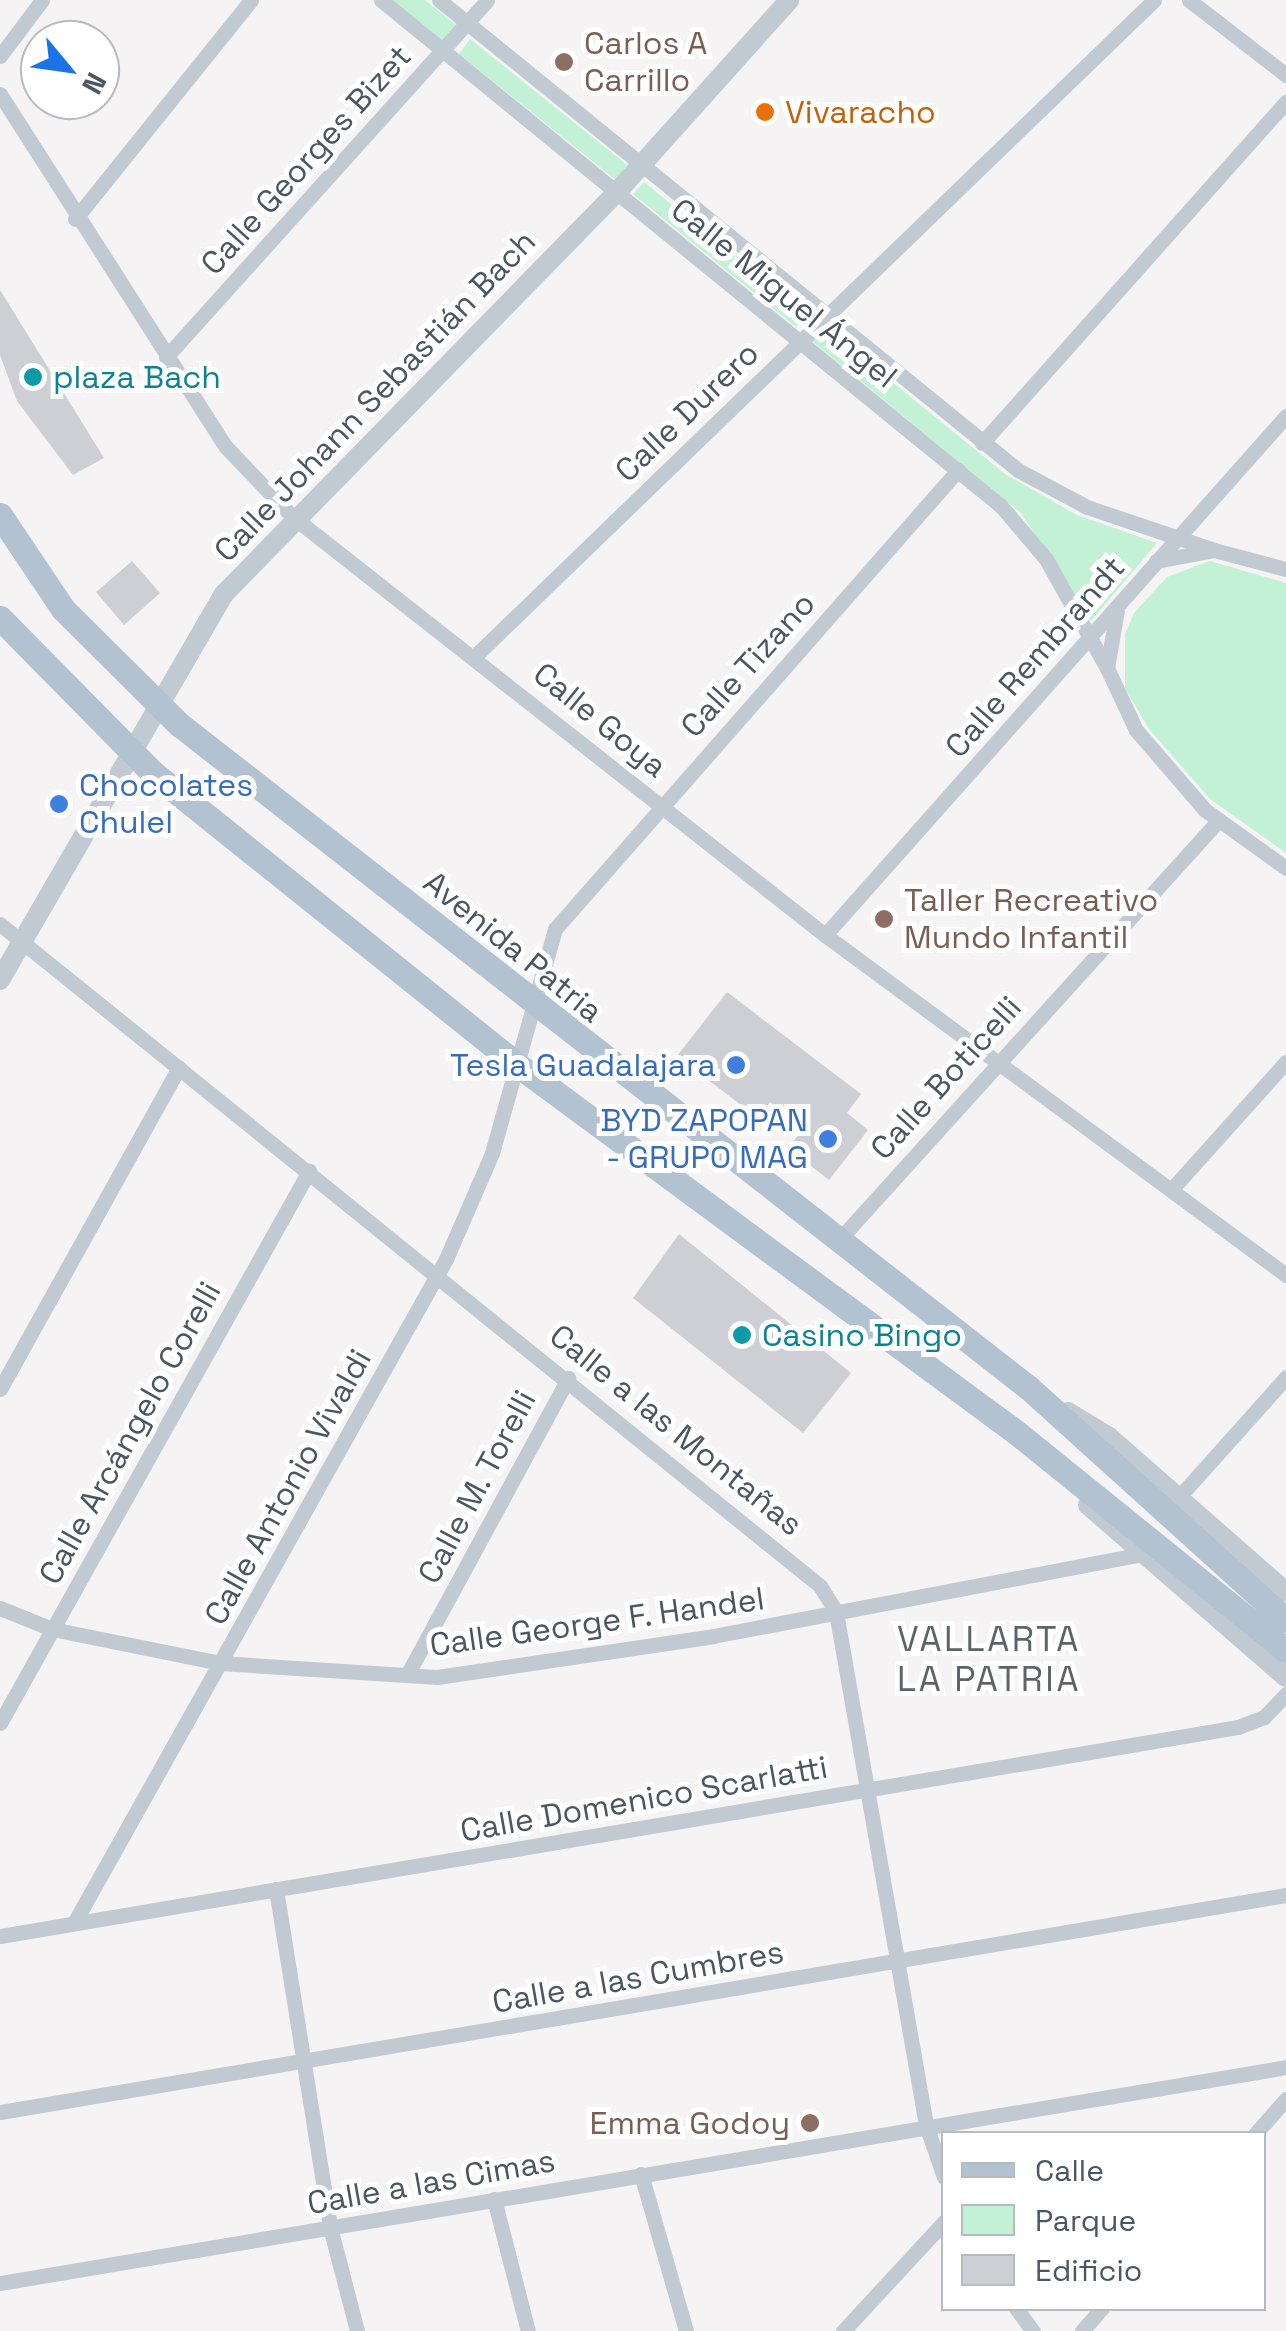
<!DOCTYPE html>
<html>
<head>
<meta charset="utf-8">
<style>
	body { margin:0 }
	#map { position:relative; width:1286px; height:2331px; overflow:hidden; background:#f5f3f3; font-family:"Space Grotesk",sans-serif }
	div>[style] { position:absolute }
	.green>* { inset:0; background:#c3f1d5 }
	.building>* { inset:0; background:#cdcfd5 }
	.minor>* { height:15px; margin:-7.5px; padding:0 7.5px; transform-origin:7.5px; border-radius:7.5px; background:#c1cad2 }
	.tertiary>* { height:20px; margin:-10px; padding:0 10px; transform-origin:10px; border-radius:10px; background:#c1cad2 }
	.primary>* { height:25px; margin:-12.5px; padding:0 12.5px; transform-origin:12.5px; border-radius:12.5px; background:#b3c2d1 }
	.dots>* { width:28px; height:28px; translate:-50% -50%; box-sizing:border-box; border:5px solid #fff; border-radius:50% }
	span { translate:-50% -50%; white-space:nowrap; text-align:center; line-height:1.15; -webkit-text-stroke:10px #fff; paint-order:stroke }
	.education-label { font-size:32px; color:#785e54 }
	.left { translate:0 -50%; text-align:left }
	.right { translate:-100% -50%; text-align:right }
	.food-label { font-size:32px; color:#c56008 }
	.street-label { font-size:32px; color:#4a5661 }
	.culture-label { font-size:32px; color:#0d838f }
	.shop-label { font-size:32px; color:#366cbe }
	.neighbourhood-label { font-size:35px; color:#5f6368; letter-spacing:2.5px }
	.legend { position:absolute; left:941px; top:2131px; width:325px; height:180px; box-sizing:border-box; background:#fff; border:2px solid #b7bbc0; margin:0; padding:12px 18px; list-style:none; font-size:30px; color:#4a5661 }
	.legend li { display:flex; align-items:center; gap:20px; height:50px }
	.legend b { width:50px; border:2px solid #b7bbc0 }
	.north { position:absolute; left:20px; top:20px; width:100px; height:100px; box-sizing:border-box; background:#fff; border:2px solid #b7bbc0; border-radius:50%; rotate:119deg; font-size:28px; font-weight:700; line-height:40px; text-align:center; color:#4a5661 }
	.north::after { content:''; display:block; margin:auto; width:35px; height:45px; background:#1a73e8; clip-path:polygon(50% 0,100% 100%,50% 72%,0 100%) }
</style>
</head>
<body>
<div id="map">
	<div class="green">
		<div style="clip-path:polygon(391px 0,425px 0,456px 25px,443px 42px)"></div>
		<div style="clip-path:polygon(470px 39px,627px 165px,616px 180px,459px 54px)"></div>
		<div style="clip-path:polygon(644px 182px,809px 317px,796px 327px,633px 194px)"></div>
		<div style="clip-path:polygon(826px 328px,1005px 474px,1077px 515px,1157px 543px,1091px 621px,1021px 513px,812px 341px)"></div>
		<div style="clip-path:polygon(1210px 561px,1286px 583px,1286px 853px,1210px 799px,1149px 729px,1125px 688px,1125px 634px,1134px 613px,1167px 577px)"></div>
	</div>
	<div class="building">
		<div style="clip-path:polygon(0 290px,104px 458px,73px 475px,17px 401px,0 355px)"></div>
		<div style="clip-path:polygon(132px 561px,160px 593px,124px 625px,96px 592px)"></div>
		<div style="clip-path:polygon(727px 992px,861px 1094px,847px 1113px,868px 1130px,829px 1180px,788px 1148px,804px 1128px,770px 1102px,758px 1118px,677px 1056px)"></div>
		<div style="clip-path:polygon(679px 1234px,851px 1373px,803px 1433px,633px 1298px)"></div>
	</div>
	<div class="minor">
		<div style="left:381px;top:0;width:800px;rotate:39.22deg"></div>
		<div style="left:1001px;top:506px;width:70px;rotate:49.7deg"></div>
		<div style="left:1046px;top:559px;width:125px;rotate:60.8deg"></div>
		<div style="left:439px;top:0;width:746px;rotate:39.07deg"></div>
		<div style="left:1018px;top:470px;width:78px;rotate:28.2deg"></div>
		<div style="left:1087px;top:507px;width:134px;rotate:18.7deg"></div>
		<div style="left:1189px;top:0;width:123px;rotate:37.7deg"></div>
		<div style="left:0;top:56px;width:70px;rotate:-53.1deg"></div>
		<div style="left:0;top:94px;width:419px;rotate:57.4deg"></div>
		<div style="left:226px;top:447px;width:97px;rotate:46.3deg"></div>
		<div style="left:293px;top:517px;width:677px;rotate:38.16deg"></div>
		<div style="left:825px;top:935px;width:573px;rotate:36.41deg"></div>
		<div style="left:75px;top:219px;width:281px;rotate:-51.2deg"></div>
		<div style="left:166px;top:357px;width:480px;rotate:-48deg"></div>
		<div style="left:982px;top:443px;width:457px;rotate:-48.3deg"></div>
		<div style="left:1156px;top:561px;width:59px;rotate:-10.7deg"></div>
		<div style="left:1214px;top:550px;width:74px;rotate:14.8deg"></div>
		<div style="left:1117px;top:610px;width:59px;rotate:99.8deg"></div>
		<div style="left:1107px;top:668px;width:68px;rotate:64.9deg"></div>
		<div style="left:1136px;top:730px;width:106px;rotate:49.2deg"></div>
		<div style="left:1205px;top:810px;width:100px;rotate:35.6deg"></div>
		<div style="left:475px;top:656px;width:944px;rotate:-44.01deg"></div>
		<div style="left:0;top:924px;width:1054px;rotate:38.91deg"></div>
		<div style="left:820px;top:1586px;width:31px;rotate:58deg"></div>
		<div style="left:836px;top:1612px;width:521px;rotate:80.05deg"></div>
		<div style="left:926px;top:2125px;width:55px;rotate:70.9deg"></div>
		<div style="left:825px;top:935px;width:694px;rotate:-48.39deg"></div>
		<div style="left:1171px;top:1190px;width:172px;rotate:-48.1deg"></div>
		<div style="left:838px;top:1241px;width:566px;rotate:-47.86deg"></div>
		<div style="left:0;top:1389px;width:368px;rotate:-60.9deg"></div>
		<div style="left:1178px;top:1498px;width:162px;rotate:-48.2deg"></div>
		<div style="left:0;top:1608px;width:56px;rotate:22deg"></div>
		<div style="left:52px;top:1629px;width:171px;rotate:11.4deg"></div>
		<div style="left:220px;top:1663px;width:217px;rotate:3.7deg"></div>
		<div style="left:437px;top:1677px;width:279px;rotate:-8.4deg"></div>
		<div style="left:713px;top:1636px;width:439px;rotate:-10.8deg"></div>
		<div style="left:407px;top:1675px;width:338px;rotate:-61.5deg"></div>
		<div style="left:0;top:1723px;width:633px;rotate:-60.76deg"></div>
		<div style="left:276px;top:1889px;width:342px;rotate:80.9deg"></div>
		<div style="left:330px;top:2227px;width:107px;rotate:75.4deg"></div>
		<div style="left:74px;top:1923px;width:761px;rotate:-60.74deg"></div>
		<div style="left:446px;top:1259px;width:116px;rotate:-66.5deg"></div>
		<div style="left:492px;top:1153px;width:233px;rotate:-74.3deg"></div>
		<div style="left:555px;top:929px;width:611px;rotate:-48.72deg"></div>
		<div style="left:0;top:1936px;width:1256px;rotate:-9.58deg"></div>
		<div style="left:1238px;top:1727px;width:28px;rotate:-21deg"></div>
		<div style="left:1264px;top:1717px;width:32px;rotate:-46deg"></div>
		<div style="left:0;top:2112px;width:1304px;rotate:-9.58deg"></div>
		<div style="left:1255px;top:2134px;width:47px;rotate:-48.5deg"></div>
		<div style="left:641px;top:2174px;width:163px;rotate:74deg"></div>
		<div style="left:494px;top:2199px;width:136px;rotate:75.6deg"></div>
		<div style="left:0;top:2283px;width:1304px;rotate:-9.53deg"></div>
		<div style="left:1016px;top:2308px;width:29px;rotate:54deg"></div>
		<div style="left:843px;top:2331px;width:149px;rotate:-47.2deg"></div>
		<div style="left:1082px;top:2331px;width:30px;rotate:-49deg"></div>
	</div>
	<div class="tertiary">
		<div style="left:0;top:980px;width:446px;rotate:-59.9deg"></div>
		<div style="left:224px;top:594px;width:562px;rotate:-45.65deg"></div>
		<div style="left:617px;top:192px;width:258px;rotate:-48.1deg"></div>
		<div style="left:1068px;top:1412px;width:48px;rotate:31.4deg"></div>
		<div style="left:1109px;top:1437px;width:235px;rotate:41.2deg"></div>
		<div style="left:1088px;top:1505px;width:262px;rotate:41deg"></div>
	</div>
	<div class="primary">
		<div style="left:0;top:515px;width:113px;rotate:56.2deg"></div>
		<div style="left:63px;top:609px;width:165px;rotate:44.8deg"></div>
		<div style="left:180px;top:725px;width:1077px;rotate:37.99deg"></div>
		<div style="left:1029px;top:1388px;width:346px;rotate:42.1deg"></div>
		<div style="left:0;top:618px;width:218px;rotate:45.4deg"></div>
		<div style="left:153px;top:773px;width:464px;rotate:38.7deg"></div>
		<div style="left:515px;top:1063px;width:624px;rotate:36.39deg"></div>
		<div style="left:1017px;top:1433px;width:346px;rotate:38.9deg"></div>
	</div>
	<div class="dots">
		<div style="left:564px;top:62px;background:#8d6e63"></div>
		<div style="left:765px;top:112px;background:#e8710a"></div>
		<div style="left:33px;top:377px;background:#0f9aa8"></div>
		<div style="left:59px;top:804px;background:#3f7fe0"></div>
		<div style="left:884px;top:919px;background:#8d6e63"></div>
		<div style="left:736px;top:1065px;background:#3f7fe0"></div>
		<div style="left:828px;top:1139px;background:#3f7fe0"></div>
		<div style="left:742px;top:1335px;background:#0f9aa8"></div>
		<div style="left:810px;top:2123px;background:#8d6e63"></div>
	</div>
	<div class="education-label">
		<span class="left" style="left:584px;top:62px">Carlos A<br>Carrillo</span>
		<span class="left" style="left:904px;top:919px">Taller Recreativo<br>Mundo Infantil</span>
		<span class="right" style="left:790px;top:2123px">Emma Godoy</span>
	</div>
	<div class="food-label">
		<span class="left" style="left:785px;top:112px">Vivaracho</span>
	</div>
	<div class="street-label">
		<span style="left:306px;top:160px;rotate:-48deg">Calle Georges Bizet</span>
		<span style="left:784px;top:293px;rotate:39deg">Calle Miguel Ángel</span>
		<span style="left:375px;top:396px;rotate:-46deg">Calle Johann Sebastián Bach</span>
		<span style="left:687px;top:412px;rotate:-44deg">Calle Durero</span>
		<span style="left:1035px;top:657px;rotate:-49deg">Calle Rembrandt</span>
		<span style="left:748px;top:665px;rotate:-48deg">Calle Tizano</span>
		<span style="left:600px;top:720px;rotate:39deg">Calle Goya</span>
		<span style="left:513px;top:947px;rotate:39deg">Avenida Patria</span>
		<span style="left:946px;top:1078px;rotate:-48deg">Calle Boticelli</span>
		<span style="left:676px;top:1430px;rotate:39deg">Calle a las Montañas</span>
		<span style="left:130px;top:1433px;rotate:-61deg">Calle Arcángelo Corelli</span>
		<span style="left:288px;top:1487px;rotate:-61deg">Calle Antonio Vivaldi</span>
		<span style="left:477px;top:1487px;rotate:-62deg">Calle M. Torelli</span>
		<span style="left:597px;top:1622px;rotate:-8deg">Calle George F. Handel</span>
		<span style="left:644px;top:1799px;rotate:-10deg">Calle Domenico Scarlatti</span>
		<span style="left:638px;top:1977px;rotate:-10deg">Calle a las Cumbres</span>
		<span style="left:431px;top:2182px;rotate:-10deg">Calle a las Cimas</span>
	</div>
	<div class="culture-label">
		<span class="left" style="left:53px;top:377px">plaza Bach</span>
		<span class="left" style="left:762px;top:1335px">Casino Bingo</span>
	</div>
	<div class="shop-label">
		<span class="left" style="left:79px;top:804px">Chocolates<br>Chulel</span>
		<span class="right" style="left:716px;top:1065px">Tesla Guadalajara</span>
		<span class="right" style="left:808px;top:1139px">BYD ZAPOPAN<br>- GRUPO MAG</span>
	</div>
	<div class="neighbourhood-label">
		<span style="left:989px;top:1659px">VALLARTA<br>LA PATRIA</span>
	</div>
	<ul class="legend">
	<li><b style="height:12px;background:#b3c2d1"></b>Calle</li>
	<li><b style="height:28px;background:#c3f1d5"></b>Parque</li>
	<li><b style="height:28px;background:#cdcfd5"></b>Edificio</li>
	</ul>
	<div class="north">N</div>
</div>
</body>
</html>
